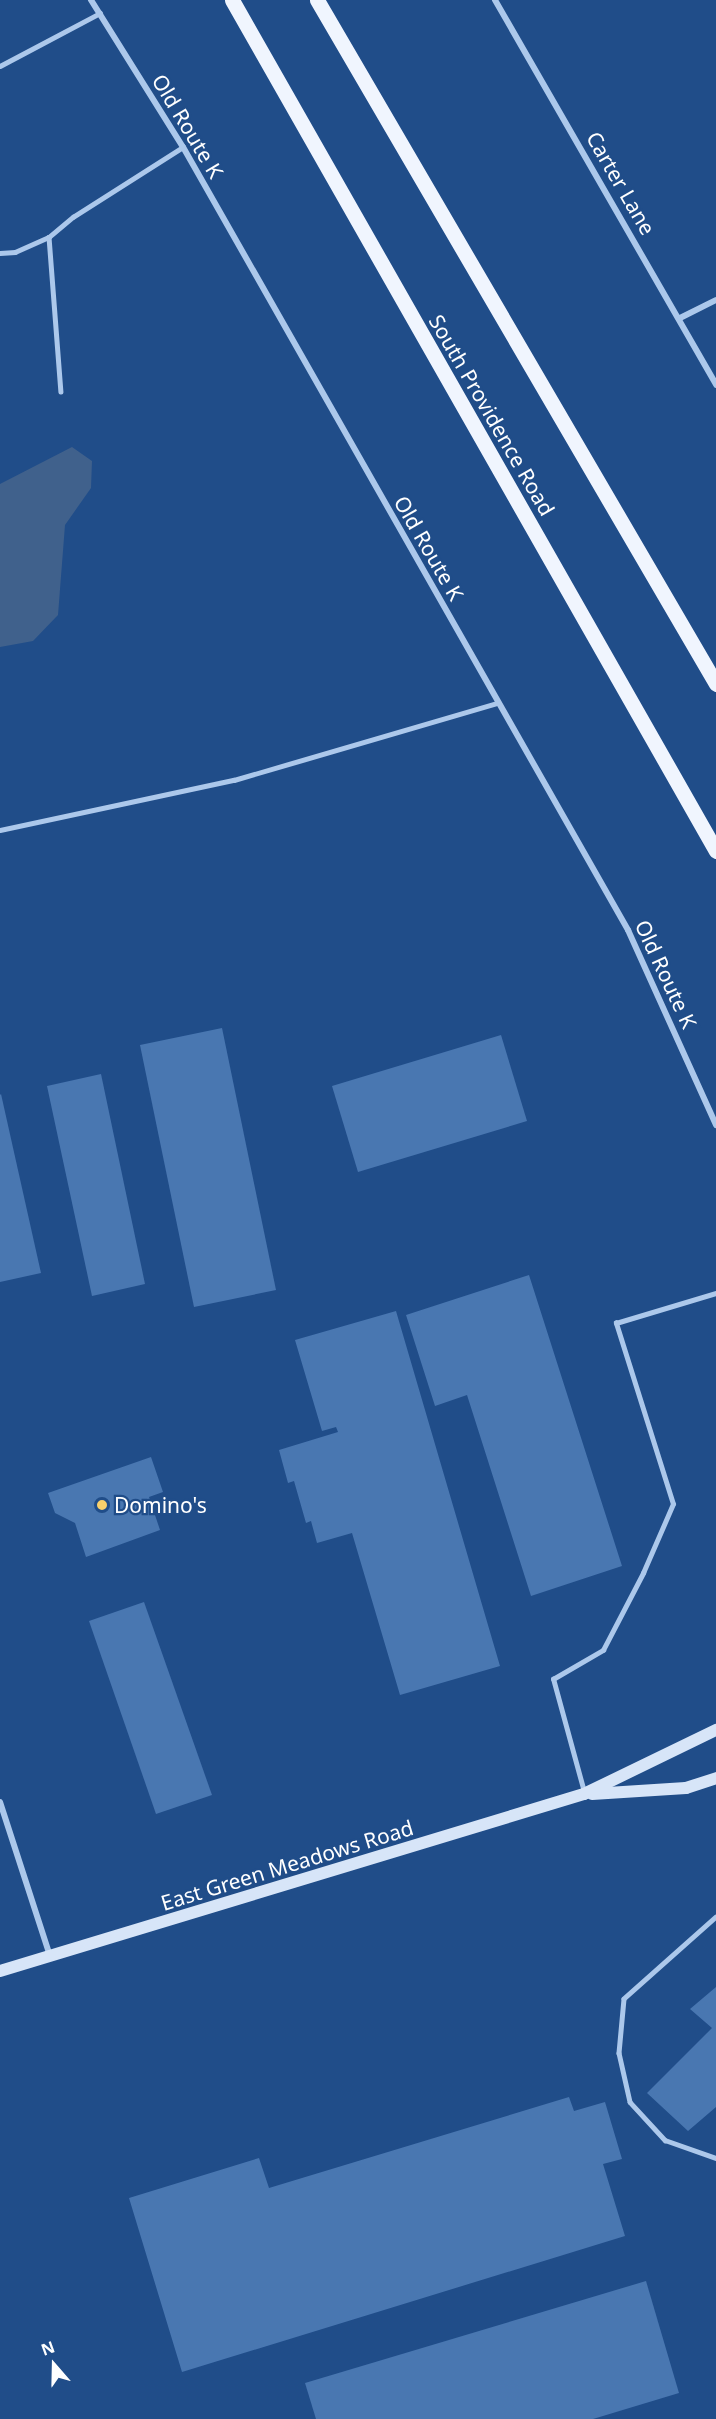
<!DOCTYPE html>
<html>
<head>
<meta charset="utf-8">
<style>
	body { margin:0 }
	#map { position:relative; width:716px; height:2419px; overflow:hidden; background:#204d89; font-family:"Noto Sans",sans-serif }
	div>[style] { position:absolute }
	.water>* { inset:0; background:#40618c }
	.building>* { inset:0; background:#4977b1 }
	.lane>* { height:4.5px; margin:-2.25px; padding:0 2.25px; transform-origin:2.25px; border-radius:2.25px; background:#acc8eb }
	.street>* { height:6px; margin:-3px; padding:0 3px; transform-origin:3px; border-radius:3px; background:#acc8eb }
	.secondary>* { height:12px; margin:-6px; padding:0 6px; transform-origin:6px; border-radius:6px; background:#d7e5f8 }
	.primary>* { height:15px; margin:-7.5px; padding:0 7.5px; transform-origin:7.5px; border-radius:7.5px; background:#f0f5fe }
	.dots>* { width:16px; height:16px; translate:-50% -50%; box-sizing:border-box; border:3px solid #204d89; border-radius:50% }
	span { translate:-50% -50%; white-space:nowrap; text-align:center; line-height:1.15; -webkit-text-stroke:4.5px #204d89; paint-order:stroke }
	.street-label { font-size:21px; color:#fff }
	.poi-label { font-size:21px; color:#fff }
	.left { translate:0 -50%; text-align:left }
	.north { position:absolute; left:24px; top:2335px; width:60px; height:60px; -webkit-text-stroke:4px #204d89; paint-order:stroke; rotate:340deg; font-size:16px; font-weight:700; line-height:24px; text-align:center; color:#fff }
	.north::after { content:''; display:block; margin:auto; width:21px; height:27px; background:#fff; clip-path:polygon(50% 0,100% 100%,50% 72%,0 100%) }
</style>
</head>
<body>
<div id="map">
	<div class="water">
		<div style="clip-path:polygon(72px 447px,92px 461px,91px 488px,65px 525px,58px 615px,33px 641px,0 647px,0 484px)"></div>
	</div>
	<div class="building">
		<div style="clip-path:polygon(222px 1028px,276px 1290px,194px 1307px,140px 1045px)"></div>
		<div style="clip-path:polygon(501px 1035px,527px 1121px,358px 1172px,332px 1086px)"></div>
		<div style="clip-path:polygon(101px 1074px,145px 1284px,92px 1296px,47px 1086px)"></div>
		<div style="clip-path:polygon(1px 1094px,41px 1273px,0 1282px,0 1095px)"></div>
		<div style="clip-path:polygon(529px 1275px,622px 1566px,531px 1596px,467px 1395px,435px 1406px,406px 1315px)"></div>
		<div style="clip-path:polygon(396px 1311px,500px 1666px,400px 1695px,352px 1533px,317px 1543px,311px 1521px,306px 1523px,294px 1481px,288px 1483px,279px 1450px,338px 1432px,336px 1427px,322px 1431px,295px 1340px)"></div>
		<div style="clip-path:polygon(151px 1457px,163px 1492px,149px 1497px,160px 1530px,86px 1557px,75px 1523px,55px 1513px,48px 1493px)"></div>
		<div style="clip-path:polygon(144px 1602px,212px 1795px,156px 1814px,89px 1621px)"></div>
		<div style="clip-path:polygon(716px 1987px,716px 2107px,688px 2131px,647px 2093px,712px 2028px,690px 2009px)"></div>
		<div style="clip-path:polygon(569px 2097px,574px 2111px,605px 2102px,622px 2159px,603px 2164px,625px 2236px,182px 2372px,129px 2198px,259px 2158px,269px 2188px)"></div>
		<div style="clip-path:polygon(646px 2281px,679px 2393px,593px 2419px,316px 2419px,305px 2383px)"></div>
	</div>
	<div class="lane">
		<div style="left:0;top:66px;width:113px;rotate:-27.9deg"></div>
		<div style="left:49px;top:237px;width:155px;rotate:85.6deg"></div>
		<div style="left:0;top:253px;width:15px;rotate:-4deg"></div>
		<div style="left:15px;top:252px;width:37px;rotate:-24deg"></div>
		<div style="left:49px;top:237px;width:31px;rotate:-40deg"></div>
		<div style="left:73px;top:217px;width:130px;rotate:-32.5deg"></div>
		<div style="left:0;top:830px;width:239px;rotate:-12.1deg"></div>
		<div style="left:234px;top:780px;width:275px;rotate:-16.3deg"></div>
		<div style="left:584px;top:1792px;width:117px;rotate:-105.3deg"></div>
		<div style="left:553px;top:1679px;width:58px;rotate:-30.1deg"></div>
		<div style="left:603px;top:1650px;width:87px;rotate:-62.5deg"></div>
		<div style="left:643px;top:1573px;width:75px;rotate:-66.5deg"></div>
		<div style="left:673px;top:1504px;width:190px;rotate:-107.5deg"></div>
		<div style="left:616px;top:1323px;width:104px;rotate:-16.7deg"></div>
		<div style="left:716px;top:1917px;width:123px;rotate:138.3deg"></div>
		<div style="left:624px;top:1999px;width:54px;rotate:95.3deg"></div>
		<div style="left:619px;top:2053px;width:50px;rotate:77.3deg"></div>
		<div style="left:630px;top:2102px;width:52px;rotate:47.4deg"></div>
		<div style="left:665px;top:2140px;width:54px;rotate:19.4deg"></div>
	</div>
	<div class="street">
		<div style="left:91px;top:0;width:173px;rotate:58deg"></div>
		<div style="left:183px;top:147px;width:901px;rotate:60.39deg"></div>
		<div style="left:628px;top:930px;width:214px;rotate:65.7deg"></div>
		<div style="left:495px;top:0;width:444px;rotate:60.1deg"></div>
		<div style="left:680px;top:318px;width:40px;rotate:-26.6deg"></div>
		<div style="left:0;top:1802px;width:162px;rotate:72deg"></div>
	</div>
	<div class="secondary">
		<div style="left:592px;top:1794px;width:94px;rotate:-3.7deg"></div>
		<div style="left:686px;top:1788px;width:32px;rotate:-18deg"></div>
		<div style="left:0;top:1971px;width:610px;rotate:-16.86deg"></div>
		<div style="left:584px;top:1794px;width:147px;rotate:-25.9deg"></div>
	</div>
	<div class="primary">
		<div style="left:232px;top:0;width:979px;rotate:60.37deg"></div>
		<div style="left:317px;top:0;width:792px;rotate:59.74deg"></div>
	</div>
	<div class="dots">
		<div style="left:102px;top:1505px;background:#f8d06c"></div>
	</div>
	<div class="street-label">
		<span style="left:188px;top:126px;rotate:59deg">Old Route K</span>
		<span style="left:621px;top:183px;rotate:60deg">Carter Lane</span>
		<span style="left:492px;top:415px;rotate:60deg">South Providence Road</span>
		<span style="left:429px;top:548px;rotate:60deg">Old Route K</span>
		<span style="left:666px;top:974px;rotate:65deg">Old Route K</span>
		<span style="left:287px;top:1865px;rotate:-17deg">East Green Meadows Road</span>
	</div>
	<div class="poi-label">
		<span class="left" style="left:114px;top:1505px">Domino's</span>
	</div>
	<div class="north">N</div>
</div>
</body>
</html>
